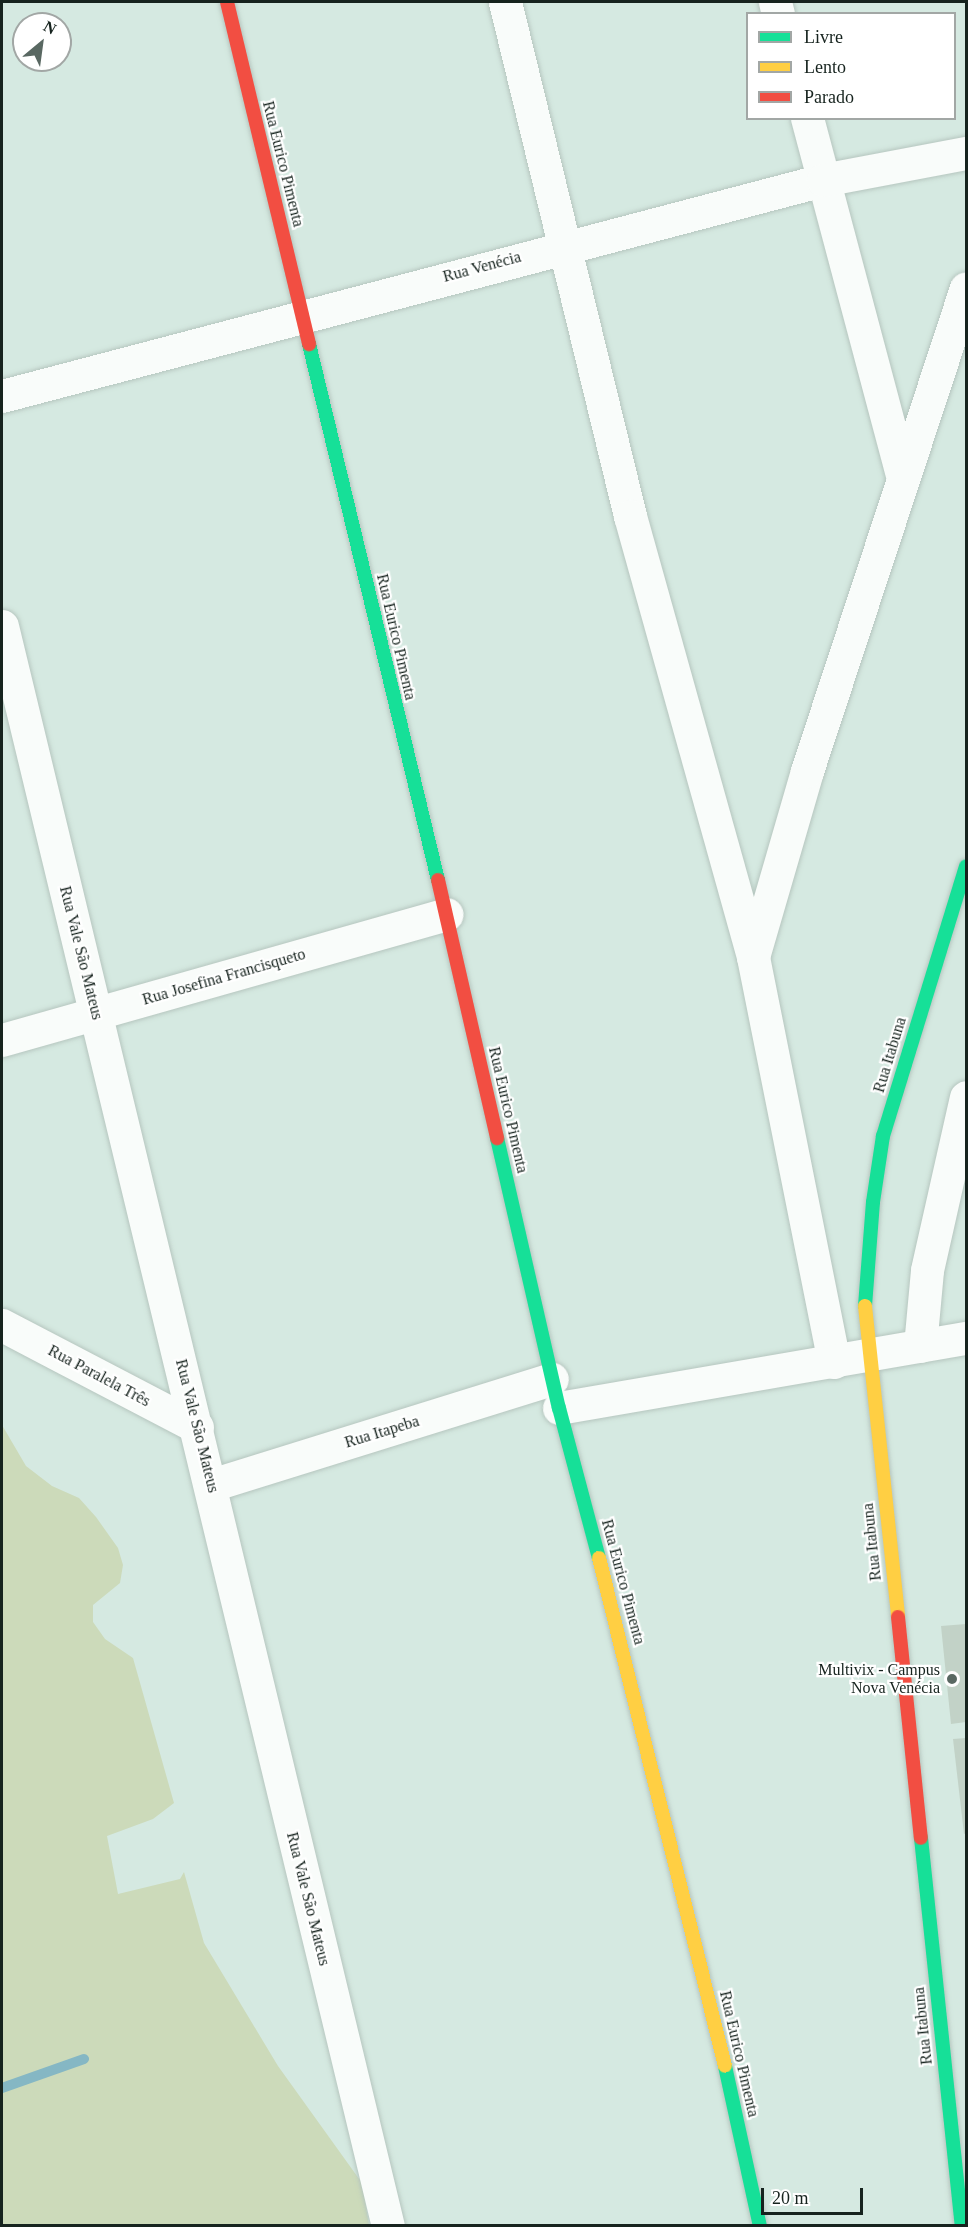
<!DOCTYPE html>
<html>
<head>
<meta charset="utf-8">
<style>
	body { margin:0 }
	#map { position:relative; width:968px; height:2227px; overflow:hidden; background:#d5e9e1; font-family:"Times New Roman",serif }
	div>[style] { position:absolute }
	.green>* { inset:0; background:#ccdaba }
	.stream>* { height:10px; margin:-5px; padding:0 5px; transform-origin:5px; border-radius:5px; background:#85b7c4 }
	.building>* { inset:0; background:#c2d2c7 }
	.roads { filter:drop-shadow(0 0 2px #b6c6bf) drop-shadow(0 0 2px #b6c6bf) }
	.street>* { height:33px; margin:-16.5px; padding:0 16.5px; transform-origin:16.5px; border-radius:16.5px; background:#f9fcfa }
	.fast>* { height:14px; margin:-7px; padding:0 7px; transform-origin:7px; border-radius:7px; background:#16e098 }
	.slow>* { height:14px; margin:-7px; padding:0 7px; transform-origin:7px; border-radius:7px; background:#ffcf43 }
	.jam>* { height:14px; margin:-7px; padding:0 7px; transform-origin:7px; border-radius:7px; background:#f24e42 }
	.dots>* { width:16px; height:16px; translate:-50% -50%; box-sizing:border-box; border:3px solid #fff; border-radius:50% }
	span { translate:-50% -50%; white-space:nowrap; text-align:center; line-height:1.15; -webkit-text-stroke:4.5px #fff; paint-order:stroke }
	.street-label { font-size:16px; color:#16231e }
	.poi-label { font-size:16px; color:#16231e }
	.right { translate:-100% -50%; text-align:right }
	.frame { position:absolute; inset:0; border:3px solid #16231e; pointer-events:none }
	.legend { position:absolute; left:746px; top:12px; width:210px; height:108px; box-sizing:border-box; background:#fff; border:2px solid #a2a7a5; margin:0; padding:8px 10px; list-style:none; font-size:18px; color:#16231e }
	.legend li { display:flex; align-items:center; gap:12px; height:30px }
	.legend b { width:30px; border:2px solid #a2a7a5 }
	.north { position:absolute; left:12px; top:12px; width:60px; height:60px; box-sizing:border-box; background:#fff; border:2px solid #a2a7a5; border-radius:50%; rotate:29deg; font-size:16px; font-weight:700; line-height:24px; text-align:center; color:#16231e }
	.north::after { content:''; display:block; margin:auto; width:21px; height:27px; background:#596862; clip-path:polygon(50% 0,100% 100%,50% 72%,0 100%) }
	.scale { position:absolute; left:761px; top:2188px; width:102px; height:27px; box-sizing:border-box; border:3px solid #16231e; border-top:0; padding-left:8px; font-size:18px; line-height:21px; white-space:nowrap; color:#16231e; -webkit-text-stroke:4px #fff; paint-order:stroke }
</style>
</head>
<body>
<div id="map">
	<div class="green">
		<div style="clip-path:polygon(2px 1425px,26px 1466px,52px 1486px,79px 1498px,96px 1517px,118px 1548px,123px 1565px,120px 1583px,93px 1605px,93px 1622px,105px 1639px,133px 1658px,174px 1803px,153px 1819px,107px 1836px,118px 1894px,180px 1879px,184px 1872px,204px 1943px,278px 2066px,362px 2183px,369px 2225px,2px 2225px)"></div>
	</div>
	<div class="stream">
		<div style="left:2px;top:2088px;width:87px;rotate:-19.5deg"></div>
	</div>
	<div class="building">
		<div style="clip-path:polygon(966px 1624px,966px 1722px,951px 1724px,941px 1626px)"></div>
		<div style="clip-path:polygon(966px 1738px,966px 1833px,964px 1834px,953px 1739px)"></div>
	</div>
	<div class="roads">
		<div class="street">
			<div style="left:505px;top:2px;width:529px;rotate:76.33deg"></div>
			<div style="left:630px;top:516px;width:458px;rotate:74.4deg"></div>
			<div style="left:753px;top:957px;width:413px;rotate:78.7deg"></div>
			<div style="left:775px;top:2px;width:12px;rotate:76deg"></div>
			<div style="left:807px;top:118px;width:370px;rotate:75.1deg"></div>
			<div style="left:2px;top:396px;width:849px;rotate:-14.74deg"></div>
			<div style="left:823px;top:180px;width:146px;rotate:-10.7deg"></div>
			<div style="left:2px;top:626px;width:1646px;rotate:76.44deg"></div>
			<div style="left:753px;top:957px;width:194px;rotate:-73.8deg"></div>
			<div style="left:807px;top:771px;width:508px;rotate:-71.78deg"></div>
			<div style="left:2px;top:1040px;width:462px;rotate:-15.8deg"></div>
			<div style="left:2px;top:1325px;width:220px;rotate:27.6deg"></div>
			<div style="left:920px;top:1346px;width:76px;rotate:-84.7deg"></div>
			<div style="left:927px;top:1270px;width:177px;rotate:-77.3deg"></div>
			<div style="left:559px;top:1408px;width:413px;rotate:-9.8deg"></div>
			<div style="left:211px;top:1485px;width:357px;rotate:-17.3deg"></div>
		</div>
		<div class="fast">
			<div style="left:309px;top:344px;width:551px;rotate:76.47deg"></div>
			<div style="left:497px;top:1138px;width:277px;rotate:77.1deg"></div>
			<div style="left:559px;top:1408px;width:155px;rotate:75.1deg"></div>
			<div style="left:865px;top:1306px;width:104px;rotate:-85.6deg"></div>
			<div style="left:873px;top:1202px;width:67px;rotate:-81.4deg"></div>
			<div style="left:883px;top:1136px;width:282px;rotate:-72.9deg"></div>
			<div style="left:921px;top:1838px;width:390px;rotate:84deg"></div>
			<div style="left:725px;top:2066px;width:164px;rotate:77.7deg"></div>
		</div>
		<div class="slow">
			<div style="left:865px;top:1306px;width:313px;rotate:83.9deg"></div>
			<div style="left:599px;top:1558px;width:523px;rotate:76.07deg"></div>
		</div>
		<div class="jam">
			<div style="left:227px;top:2px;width:352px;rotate:76.5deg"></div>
			<div style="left:438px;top:880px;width:265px;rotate:77.1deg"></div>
			<div style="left:898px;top:1617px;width:222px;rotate:84.1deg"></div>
		</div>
	</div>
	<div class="dots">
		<div style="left:952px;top:1679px;background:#596862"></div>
	</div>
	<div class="street-label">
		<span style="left:283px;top:164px;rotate:76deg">Rua Eurico Pimenta</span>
		<span style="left:482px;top:267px;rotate:-15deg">Rua Venécia</span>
		<span style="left:396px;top:637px;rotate:77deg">Rua Eurico Pimenta</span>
		<span style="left:81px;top:953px;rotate:76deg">Rua Vale São Mateus</span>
		<span style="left:224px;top:977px;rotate:-16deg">Rua Josefina Francisqueto</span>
		<span style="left:890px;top:1055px;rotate:-73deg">Rua Itabuna</span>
		<span style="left:508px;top:1110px;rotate:77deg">Rua Eurico Pimenta</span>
		<span style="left:99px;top:1376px;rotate:28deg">Rua Paralela Três</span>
		<span style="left:197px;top:1426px;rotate:76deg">Rua Vale São Mateus</span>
		<span style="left:382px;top:1432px;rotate:-17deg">Rua Itapeba</span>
		<span style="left:872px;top:1542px;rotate:-96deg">Rua Itabuna</span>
		<span style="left:623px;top:1582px;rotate:75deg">Rua Eurico Pimenta</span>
		<span style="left:308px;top:1899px;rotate:76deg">Rua Vale São Mateus</span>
		<span style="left:923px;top:2026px;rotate:-96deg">Rua Itabuna</span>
		<span style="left:739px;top:2054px;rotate:77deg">Rua Eurico Pimenta</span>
	</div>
	<div class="poi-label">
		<span class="right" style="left:940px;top:1679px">Multivix - Campus<br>Nova Venécia</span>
	</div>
	<div class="frame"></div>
	<ul class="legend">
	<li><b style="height:8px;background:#16e098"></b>Livre</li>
	<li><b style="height:8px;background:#ffcf43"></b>Lento</li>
	<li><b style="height:8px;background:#f24e42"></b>Parado</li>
	</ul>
	<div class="north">N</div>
	<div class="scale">20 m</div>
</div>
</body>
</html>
